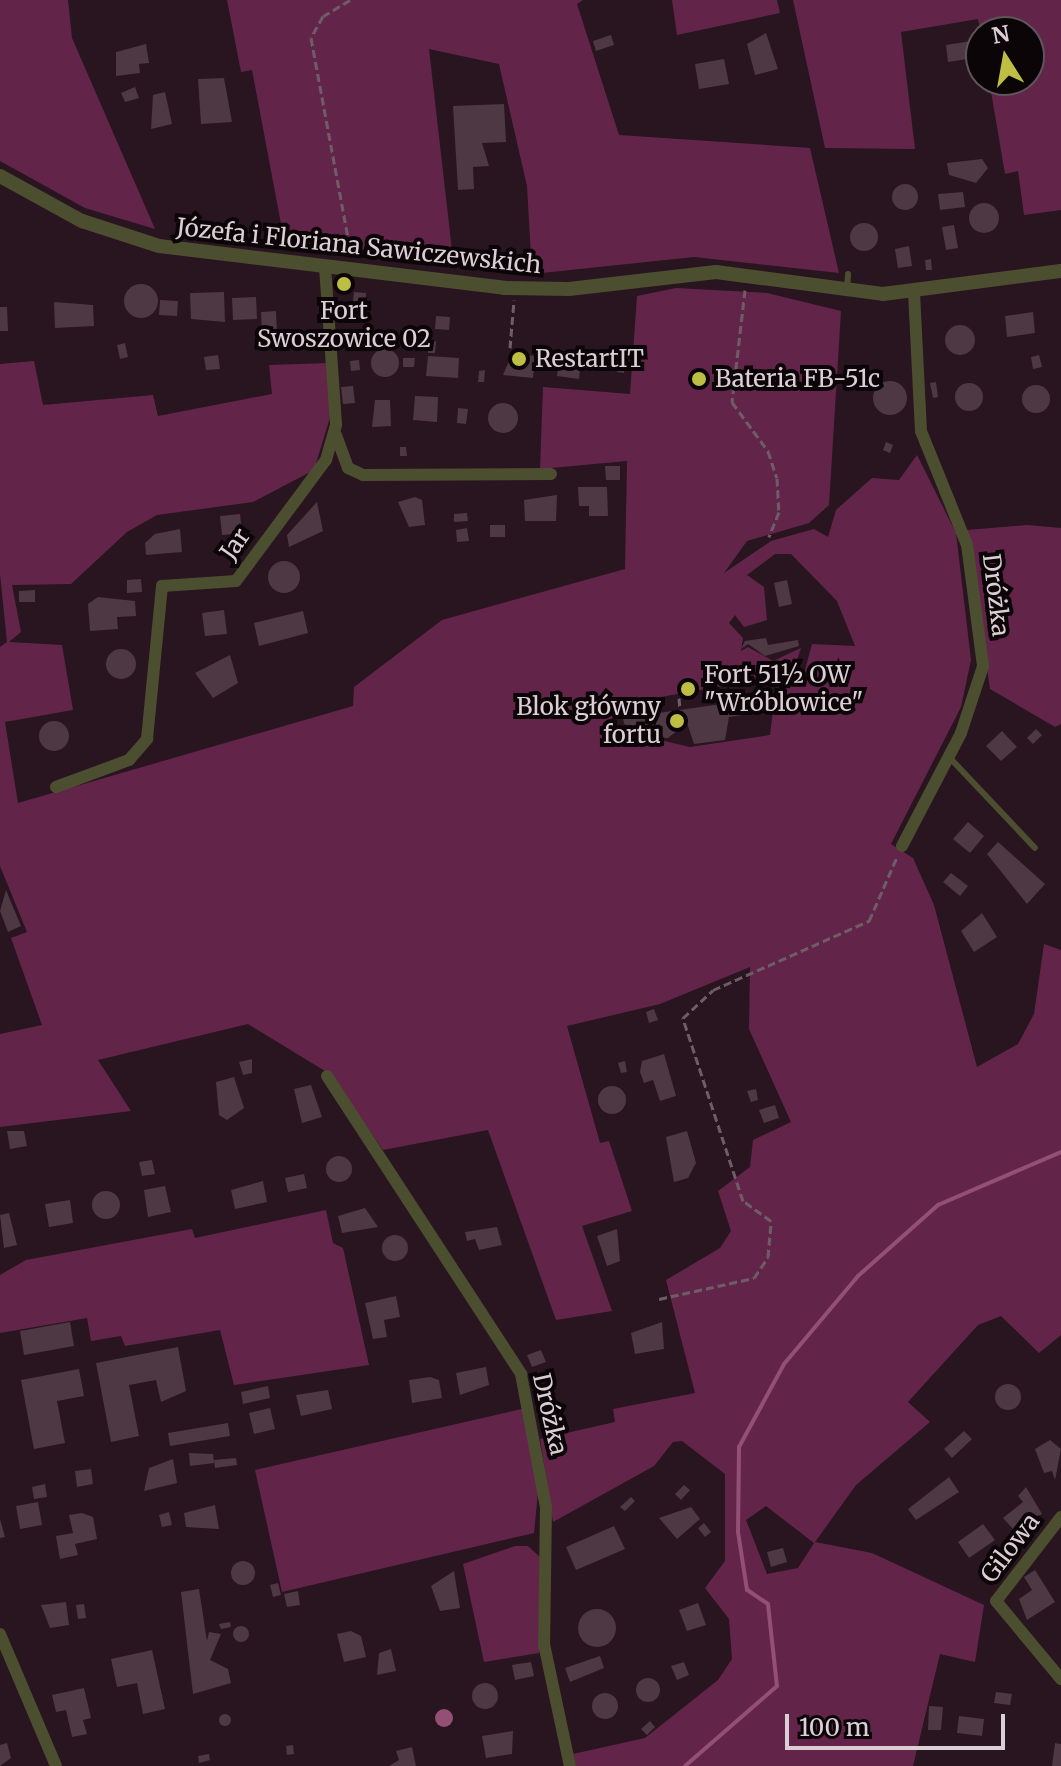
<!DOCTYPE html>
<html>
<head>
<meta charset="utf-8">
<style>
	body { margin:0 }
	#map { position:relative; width:1061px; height:1766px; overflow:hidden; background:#28151f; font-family:Merriweather,serif }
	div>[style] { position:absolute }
	.green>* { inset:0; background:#622549 }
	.water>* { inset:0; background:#934f74 }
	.round { border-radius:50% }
	.stream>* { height:4px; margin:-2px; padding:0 2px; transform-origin:2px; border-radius:2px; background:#934f74 }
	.building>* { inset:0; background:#4d3843 }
	.path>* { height:3px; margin-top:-1.5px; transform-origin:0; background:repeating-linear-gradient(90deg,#6e5d66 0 8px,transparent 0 12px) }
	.service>* { height:6px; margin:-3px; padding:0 3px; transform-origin:3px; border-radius:3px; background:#4c4e30 }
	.minor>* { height:12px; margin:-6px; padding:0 6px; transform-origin:6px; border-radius:6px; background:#4c4e30 }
	.tertiary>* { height:14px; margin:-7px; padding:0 7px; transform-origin:7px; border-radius:7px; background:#4c4e30 }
	.dots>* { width:22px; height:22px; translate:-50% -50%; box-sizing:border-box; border:4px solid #0c0508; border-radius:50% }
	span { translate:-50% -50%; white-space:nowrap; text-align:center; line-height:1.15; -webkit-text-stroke:8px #0c0508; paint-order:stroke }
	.street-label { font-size:24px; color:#dbced4 }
	.poi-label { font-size:24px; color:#dbced4 }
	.left { translate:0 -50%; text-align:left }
	.right { translate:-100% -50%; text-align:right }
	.north { position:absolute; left:965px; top:16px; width:80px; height:80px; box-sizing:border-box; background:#0c0508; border:2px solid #5f555a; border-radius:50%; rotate:349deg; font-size:22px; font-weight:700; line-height:32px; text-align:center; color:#dbced4 }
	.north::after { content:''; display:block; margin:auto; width:28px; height:36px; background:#bcbf44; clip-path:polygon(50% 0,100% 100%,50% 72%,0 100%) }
	.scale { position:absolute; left:785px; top:1714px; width:220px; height:36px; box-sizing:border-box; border:4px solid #dbced4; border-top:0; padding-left:10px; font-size:24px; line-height:28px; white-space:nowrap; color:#dbced4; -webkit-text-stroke:6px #0c0508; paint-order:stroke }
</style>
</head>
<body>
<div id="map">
	<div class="green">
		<div style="clip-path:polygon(0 0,68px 0,72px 38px,155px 229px,85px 208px,0 161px)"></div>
		<div style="clip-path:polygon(227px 0,583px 0,577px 4px,619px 135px,810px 148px,839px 273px,694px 257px,532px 274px,527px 186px,499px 64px,429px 49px,453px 259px,285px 245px,252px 70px,241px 72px)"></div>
		<div style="clip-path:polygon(672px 0,777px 0,780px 13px,677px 35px)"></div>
		<div style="clip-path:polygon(793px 0,1061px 0,1061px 210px,1024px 215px,1018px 171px,1005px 174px,989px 80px,1029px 80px,1029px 32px,981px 34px,978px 19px,901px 32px,915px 149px,825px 148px)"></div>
		<div style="clip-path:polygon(evenodd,676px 288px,767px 293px,841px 311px,829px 505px,809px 523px,747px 541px,724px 573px,771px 541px,814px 529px,828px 537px,836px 510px,872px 478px,899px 480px,917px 455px,956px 533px,971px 660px,961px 707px,891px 844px,913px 858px,934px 905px,977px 1067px,1018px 1044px,1034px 1014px,1044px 944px,1061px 950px,1061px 1335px,1039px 1353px,1001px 1316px,978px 1325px,908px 1402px,930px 1422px,856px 1485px,815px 1542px,872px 1553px,984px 1605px,975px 1662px,940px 1654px,913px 1766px,576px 1766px,573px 1754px,645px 1738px,718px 1680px,732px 1659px,729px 1619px,705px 1588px,725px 1561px,725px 1474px,682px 1441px,673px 1442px,654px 1466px,553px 1522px,540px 1439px,615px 1422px,613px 1409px,695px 1393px,666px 1280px,720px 1248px,731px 1231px,718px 1191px,750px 1167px,753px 1140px,791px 1122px,749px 1029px,750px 967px,660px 1004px,567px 1026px,600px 1143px,609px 1141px,632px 1211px,582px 1226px,612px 1311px,556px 1320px,488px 1130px,383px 1150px,330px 1074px,248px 1024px,98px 1060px,131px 1111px,0 1127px,0 1034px,42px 1025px,11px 938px,27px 932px,0 866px,0 647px,7px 642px,0 574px,0 364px,34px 361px,43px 405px,153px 395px,158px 416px,272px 394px,269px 365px,329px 363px,332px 411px,314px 470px,253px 502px,157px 515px,127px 532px,71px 584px,12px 585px,21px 632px,9px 642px,62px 645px,73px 710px,5px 722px,18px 803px,353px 706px,354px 687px,442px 620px,625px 569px,627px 461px,540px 469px,543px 387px,630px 394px,637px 296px,676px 288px,775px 554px,791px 554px,837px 601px,855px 646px,812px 644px,805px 670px,776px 687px,770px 735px,690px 747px,614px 729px,611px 719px,625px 714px,622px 704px,783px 675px,796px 663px,801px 648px,773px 661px,748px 647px,741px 651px,743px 638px,729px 623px,735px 615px,744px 627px,767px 620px,764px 587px,747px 575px,775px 554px,676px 288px,766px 1506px,814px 1543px,798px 1568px,767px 1574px,746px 1520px,766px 1506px)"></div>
		<div style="clip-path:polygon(1027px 525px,1061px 528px,1061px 724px,1055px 727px,990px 689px,967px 530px)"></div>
		<div style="clip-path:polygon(326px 1210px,333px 1243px,343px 1248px,369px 1365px,234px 1385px,220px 1330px,125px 1346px,121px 1336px,91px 1341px,87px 1318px,0 1333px,0 1275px,26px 1260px,192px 1229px,195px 1238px)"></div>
		<div style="clip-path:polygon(526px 1408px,538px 1493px,534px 1533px,282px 1592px,255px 1470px)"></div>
		<div style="clip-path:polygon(515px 1546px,528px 1546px,540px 1557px,539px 1653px,484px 1662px,463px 1564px)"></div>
	</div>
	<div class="water">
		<div class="round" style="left:435px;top:1709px;width:18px;height:18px"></div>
	</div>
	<div class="stream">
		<div style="left:685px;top:1766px;width:122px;rotate:-41deg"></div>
		<div style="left:777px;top:1686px;width:82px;rotate:-96.3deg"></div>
		<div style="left:768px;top:1604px;width:25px;rotate:-146deg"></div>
		<div style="left:747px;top:1590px;width:59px;rotate:-98.8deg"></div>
		<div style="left:738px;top:1532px;width:85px;rotate:-89.3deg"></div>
		<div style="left:739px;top:1447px;width:94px;rotate:-61.5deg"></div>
		<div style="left:784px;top:1364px;width:115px;rotate:-49.9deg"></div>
		<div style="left:858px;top:1276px;width:107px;rotate:-41.6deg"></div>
		<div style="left:938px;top:1205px;width:134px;rotate:-23.3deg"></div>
	</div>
	<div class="building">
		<div style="clip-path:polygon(766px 33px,778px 69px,755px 75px,747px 44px)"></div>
		<div style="clip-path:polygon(611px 35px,614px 45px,596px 51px,593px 41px)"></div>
		<div style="clip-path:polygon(971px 41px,974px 58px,948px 62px,946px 45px)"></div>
		<div style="clip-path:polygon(146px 44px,149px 63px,139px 64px,140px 73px,116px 76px,116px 52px)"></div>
		<div style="clip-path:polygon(724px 59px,729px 84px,699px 89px,695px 64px)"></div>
		<div style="clip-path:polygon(224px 78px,232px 122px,201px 124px,198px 79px)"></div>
		<div style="clip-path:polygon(135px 87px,139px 98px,125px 102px,121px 93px)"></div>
		<div style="clip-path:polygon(165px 92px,172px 124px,151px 129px,153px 95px)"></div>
		<div style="clip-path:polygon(504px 104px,506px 142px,482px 143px,489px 166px,473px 167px,474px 189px,458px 190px,453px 106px)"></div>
		<div style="clip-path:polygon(982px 159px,988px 168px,976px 183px,949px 175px,947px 163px)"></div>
		<div class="round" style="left:892px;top:184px;width:26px;height:26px"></div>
		<div style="clip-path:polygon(963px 192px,965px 207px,940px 210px,938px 194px)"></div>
		<div class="round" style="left:969px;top:203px;width:30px;height:30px"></div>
		<div class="round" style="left:850px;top:223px;width:28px;height:28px"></div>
		<div style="clip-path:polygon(954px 225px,958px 248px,946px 250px,942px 227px)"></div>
		<div style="clip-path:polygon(909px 246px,912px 266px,898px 268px,895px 249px)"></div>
		<div style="clip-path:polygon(931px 259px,932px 270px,926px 270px,925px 260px)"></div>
		<div class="round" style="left:124px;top:284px;width:34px;height:34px"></div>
		<div style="clip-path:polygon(224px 292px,225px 322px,191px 319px,190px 293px)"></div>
		<div style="clip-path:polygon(354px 292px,366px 293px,365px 312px,352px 311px)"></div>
		<div style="clip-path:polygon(256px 297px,257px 319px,233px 320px,232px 298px)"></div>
		<div style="clip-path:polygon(160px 300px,178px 301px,177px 316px,159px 315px)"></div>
		<div style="clip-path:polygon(54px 302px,93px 305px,94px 326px,55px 328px)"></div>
		<div style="clip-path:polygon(0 307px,7px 307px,8px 331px,0 331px)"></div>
		<div style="clip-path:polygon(276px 311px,277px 335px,262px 336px,261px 312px)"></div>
		<div style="clip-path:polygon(1033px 312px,1035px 333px,1007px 337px,1005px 316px)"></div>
		<div style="clip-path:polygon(436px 316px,450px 317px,449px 330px,435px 329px)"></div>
		<div class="round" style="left:945px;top:325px;width:30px;height:30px"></div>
		<div style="clip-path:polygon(429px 341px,436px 341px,435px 353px,428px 353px)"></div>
		<div style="clip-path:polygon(125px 343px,128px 357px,120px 359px,117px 345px)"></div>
		<div style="clip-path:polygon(560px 349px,581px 357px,579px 379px,557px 376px)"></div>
		<div class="round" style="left:371px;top:349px;width:28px;height:28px"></div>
		<div style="clip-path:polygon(618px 350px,627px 351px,624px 373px,617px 372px)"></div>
		<div style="clip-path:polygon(512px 354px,535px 356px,533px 378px,503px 375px)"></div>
		<div style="clip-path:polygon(218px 355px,220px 369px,206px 370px,204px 357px)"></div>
		<div style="clip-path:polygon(1039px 355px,1042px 367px,1033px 369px,1031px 357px)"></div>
		<div style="clip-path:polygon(428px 356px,459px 358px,458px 378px,426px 376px)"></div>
		<div style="clip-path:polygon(403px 358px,415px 358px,414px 367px,403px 367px)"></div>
		<div style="clip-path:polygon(359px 360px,360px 370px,351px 371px,350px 361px)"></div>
		<div style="clip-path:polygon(485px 370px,484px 382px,478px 382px,479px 371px)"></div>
		<div class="round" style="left:873px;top:381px;width:34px;height:34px"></div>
		<div style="clip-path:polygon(936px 382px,938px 397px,933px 398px,930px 383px)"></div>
		<div class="round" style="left:955px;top:383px;width:28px;height:28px"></div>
		<div class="round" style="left:1022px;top:385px;width:28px;height:28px"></div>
		<div style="clip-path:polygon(353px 386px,355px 403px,343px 404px,341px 387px)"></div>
		<div style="clip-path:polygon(415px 396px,438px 397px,437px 422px,413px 420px)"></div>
		<div style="clip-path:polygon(375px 400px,390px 400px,391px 426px,372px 427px)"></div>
		<div class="round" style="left:488px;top:403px;width:30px;height:30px"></div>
		<div style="clip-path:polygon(458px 408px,468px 409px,466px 424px,457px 423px)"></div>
		<div style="clip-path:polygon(886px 442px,893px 445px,890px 453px,883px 450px)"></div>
		<div style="clip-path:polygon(400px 447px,406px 447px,407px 456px,400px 456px)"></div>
		<div style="clip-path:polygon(605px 466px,620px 466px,620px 480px,606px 480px)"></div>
		<div style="clip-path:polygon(578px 487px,607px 487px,608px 516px,589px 516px,589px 506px,579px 506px)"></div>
		<div style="clip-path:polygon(557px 495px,556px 521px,525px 521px,524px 500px)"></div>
		<div style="clip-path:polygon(415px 497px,422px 500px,425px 525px,409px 527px,398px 502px)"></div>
		<div style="clip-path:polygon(317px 502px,323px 531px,289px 547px,287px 535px)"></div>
		<div style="clip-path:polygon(467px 513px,468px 521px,454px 522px,454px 514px)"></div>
		<div style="clip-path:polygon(240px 514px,242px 533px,222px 535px,220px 516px)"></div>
		<div style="clip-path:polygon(490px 525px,505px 525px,505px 537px,490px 537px)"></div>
		<div style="clip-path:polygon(467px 528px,469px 541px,457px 542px,456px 530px)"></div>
		<div style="clip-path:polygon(180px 529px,182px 552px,146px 555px,145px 543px,155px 534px)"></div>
		<div class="round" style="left:268px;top:561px;width:32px;height:32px"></div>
		<div style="clip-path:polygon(141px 579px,142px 592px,127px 593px,127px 580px)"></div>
		<div style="clip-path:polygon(787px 580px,792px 604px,779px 607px,774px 583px)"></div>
		<div style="clip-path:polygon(35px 590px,35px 602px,19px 602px,19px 591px)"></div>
		<div style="clip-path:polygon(98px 597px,135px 601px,136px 616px,117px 617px,118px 629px,90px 631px,88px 604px)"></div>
		<div style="clip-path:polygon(224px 610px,227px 634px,205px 636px,202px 613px)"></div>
		<div style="clip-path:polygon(303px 611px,308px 633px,259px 646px,254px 623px)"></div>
		<div style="clip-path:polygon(766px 638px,768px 645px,798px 640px,799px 646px,765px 656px,748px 644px,741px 649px,745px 641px)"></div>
		<div class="round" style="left:106px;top:649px;width:30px;height:30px"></div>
		<div style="clip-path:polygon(230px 655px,238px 683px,213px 698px,195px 673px)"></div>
		<div style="clip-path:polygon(764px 698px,771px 711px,729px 717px,725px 740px,694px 744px,687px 723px,668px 738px,659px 738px,659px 728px,644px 732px,624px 724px,623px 718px)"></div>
		<div style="clip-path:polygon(569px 704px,570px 713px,550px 717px,548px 708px)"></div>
		<div class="round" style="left:39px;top:721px;width:30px;height:30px"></div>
		<div style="clip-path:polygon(1036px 729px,1042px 735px,1033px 744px,1027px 738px)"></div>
		<div style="clip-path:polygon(1002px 731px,1017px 747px,1001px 761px,986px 746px)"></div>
		<div style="clip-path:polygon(968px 822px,984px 836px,970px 853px,953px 839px)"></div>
		<div style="clip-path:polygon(998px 842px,1045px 884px,1027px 904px,987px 854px)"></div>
		<div style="clip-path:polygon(951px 873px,968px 886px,960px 896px,943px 882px)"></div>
		<div style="clip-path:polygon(6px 890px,21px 926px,8px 932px,0 911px)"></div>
		<div style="clip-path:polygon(982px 913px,997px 937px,974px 952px,961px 931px)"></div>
		<div style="clip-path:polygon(654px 1009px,658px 1020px,649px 1023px,646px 1012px)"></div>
		<div style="clip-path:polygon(664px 1054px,676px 1096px,660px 1101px,653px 1080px,644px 1083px,640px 1072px,642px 1061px)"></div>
		<div style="clip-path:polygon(252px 1059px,252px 1073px,243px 1075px,239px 1062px)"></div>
		<div style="clip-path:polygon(625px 1061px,627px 1072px,621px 1073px,618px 1063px)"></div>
		<div style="clip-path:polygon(234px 1077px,244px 1108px,227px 1120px,219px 1115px,216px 1082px)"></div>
		<div style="clip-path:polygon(311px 1085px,322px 1117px,302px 1123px,294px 1089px)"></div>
		<div class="round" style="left:598px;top:1086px;width:28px;height:28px"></div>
		<div style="clip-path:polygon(756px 1089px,758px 1100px,751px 1102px,747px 1091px)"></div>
		<div style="clip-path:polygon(775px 1105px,779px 1118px,764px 1123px,759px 1110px)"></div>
		<div style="clip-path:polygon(7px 1131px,24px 1131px,27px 1146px,10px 1149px)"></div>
		<div style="clip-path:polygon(687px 1131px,696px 1163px,688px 1178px,674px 1182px,666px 1137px)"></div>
		<div class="round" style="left:326px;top:1156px;width:26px;height:26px"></div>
		<div style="clip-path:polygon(152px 1160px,155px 1174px,142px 1176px,139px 1162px)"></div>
		<div style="clip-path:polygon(304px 1174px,307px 1188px,288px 1192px,285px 1178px)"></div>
		<div style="clip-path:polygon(263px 1181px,267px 1202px,235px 1209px,231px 1190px)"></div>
		<div style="clip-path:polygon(165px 1186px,171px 1212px,148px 1217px,144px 1190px)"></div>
		<div class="round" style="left:92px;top:1191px;width:28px;height:28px"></div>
		<div style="clip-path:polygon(70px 1200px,73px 1223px,49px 1227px,45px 1204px)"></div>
		<div style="clip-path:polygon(365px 1208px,378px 1227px,342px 1233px,338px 1216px)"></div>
		<div style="clip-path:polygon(9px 1213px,17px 1245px,4px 1248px,0 1215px)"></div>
		<div style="clip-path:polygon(497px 1227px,502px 1245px,479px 1250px,475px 1239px,467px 1241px,465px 1232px)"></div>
		<div style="clip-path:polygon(617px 1229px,620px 1261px,607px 1266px,597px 1236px)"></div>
		<div class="round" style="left:382px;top:1235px;width:26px;height:26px"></div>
		<div style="clip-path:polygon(396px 1296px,400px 1317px,384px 1320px,387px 1337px,373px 1339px,365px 1303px)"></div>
		<div style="clip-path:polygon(70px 1322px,74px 1346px,24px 1355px,20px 1331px)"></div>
		<div style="clip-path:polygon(662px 1322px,664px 1349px,635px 1354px,631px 1333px)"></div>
		<div style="clip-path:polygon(178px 1347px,186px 1391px,161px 1402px,156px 1380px,129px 1385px,139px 1436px,111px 1442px,96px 1363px)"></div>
		<div style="clip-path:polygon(541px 1350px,546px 1362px,532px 1367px,527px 1355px)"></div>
		<div style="clip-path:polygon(486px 1367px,489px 1385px,460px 1395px,456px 1373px)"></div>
		<div style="clip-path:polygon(79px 1369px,84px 1396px,57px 1401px,65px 1443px,34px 1449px,21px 1380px)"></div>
		<div style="clip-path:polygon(430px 1377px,439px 1380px,442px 1398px,412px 1403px,409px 1380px)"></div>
		<div class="round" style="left:995px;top:1384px;width:26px;height:26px"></div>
		<div style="clip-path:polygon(268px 1386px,270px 1398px,243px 1404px,241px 1392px)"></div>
		<div style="clip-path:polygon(328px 1390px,332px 1409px,301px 1416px,296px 1395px)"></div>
		<div style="clip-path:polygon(270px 1408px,275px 1429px,254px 1434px,249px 1413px)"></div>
		<div style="clip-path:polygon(228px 1423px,230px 1436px,170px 1446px,168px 1433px)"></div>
		<div style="clip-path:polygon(964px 1431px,972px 1439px,952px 1458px,944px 1449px)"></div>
		<div style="clip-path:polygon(1050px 1440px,1061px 1449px,1055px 1480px,1052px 1471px,1044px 1473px,1035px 1449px)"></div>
		<div style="clip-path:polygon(189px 1453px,213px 1454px,214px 1463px,190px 1466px)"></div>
		<div style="clip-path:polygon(236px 1458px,237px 1465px,215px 1468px,214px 1460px)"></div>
		<div style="clip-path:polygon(173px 1459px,177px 1483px,144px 1491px,149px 1468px)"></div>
		<div style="clip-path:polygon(91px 1469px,93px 1484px,77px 1487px,75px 1471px)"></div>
		<div style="clip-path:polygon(949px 1477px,959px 1492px,916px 1520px,908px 1509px)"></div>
		<div style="clip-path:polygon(45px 1484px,47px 1497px,34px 1499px,32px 1487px)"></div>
		<div style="clip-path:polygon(684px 1485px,690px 1490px,681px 1500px,675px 1494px)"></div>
		<div style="clip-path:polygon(1026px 1487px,1042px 1514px,1013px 1529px,1003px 1518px,1023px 1502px,1018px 1496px)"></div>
		<div style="clip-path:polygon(631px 1497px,635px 1501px,625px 1511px,620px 1507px)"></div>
		<div style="clip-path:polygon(38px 1502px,42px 1525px,20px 1529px,16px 1506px)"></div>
		<div style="clip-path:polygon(215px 1505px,219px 1529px,186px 1527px,184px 1513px)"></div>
		<div style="clip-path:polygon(691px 1507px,700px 1519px,677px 1539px,659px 1518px)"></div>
		<div style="clip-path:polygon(169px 1512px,172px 1525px,162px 1527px,159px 1515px)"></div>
		<div style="clip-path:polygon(82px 1513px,93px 1517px,97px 1539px,75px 1544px,78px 1555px,60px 1559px,56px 1536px,73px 1533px,69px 1515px)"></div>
		<div style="clip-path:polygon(0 1519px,5px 1537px,0 1538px)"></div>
		<div style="clip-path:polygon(704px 1523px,711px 1532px,705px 1537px,698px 1528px)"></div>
		<div style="clip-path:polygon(983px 1524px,995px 1540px,969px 1558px,958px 1542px)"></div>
		<div style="clip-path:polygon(614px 1526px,625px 1549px,576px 1570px,566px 1547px)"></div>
		<div style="clip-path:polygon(783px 1548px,787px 1562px,771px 1567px,767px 1552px)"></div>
		<div class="round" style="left:231px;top:1561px;width:24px;height:24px"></div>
		<div style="clip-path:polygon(1035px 1570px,1055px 1602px,1027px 1620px,1019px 1599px,1032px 1590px,1024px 1577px)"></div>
		<div style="clip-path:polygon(454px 1571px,460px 1608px,440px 1611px,431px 1586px)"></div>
		<div style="clip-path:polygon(278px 1583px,281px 1595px,273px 1597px,270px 1585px)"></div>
		<div style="clip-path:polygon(199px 1589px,207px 1641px,209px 1632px,221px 1634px,210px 1660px,228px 1669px,231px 1683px,193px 1694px,181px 1592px)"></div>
		<div style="clip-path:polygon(298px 1591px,300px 1605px,287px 1607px,284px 1594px)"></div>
		<div style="clip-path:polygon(66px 1602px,69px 1625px,50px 1628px,41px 1605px)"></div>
		<div style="clip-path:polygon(698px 1603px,706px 1625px,687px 1631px,679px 1610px)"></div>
		<div style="clip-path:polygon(84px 1604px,86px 1618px,78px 1619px,76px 1605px)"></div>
		<div class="round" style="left:578px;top:1609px;width:38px;height:38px"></div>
		<div style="clip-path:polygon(230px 1622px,231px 1627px,221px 1629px,219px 1624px)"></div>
		<div class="round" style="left:233px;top:1626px;width:16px;height:16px"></div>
		<div style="clip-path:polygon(351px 1631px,361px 1636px,366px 1657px,344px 1662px,337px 1634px)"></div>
		<div style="clip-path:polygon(391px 1649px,396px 1671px,377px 1675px,379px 1653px)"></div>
		<div style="clip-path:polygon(152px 1650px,165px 1709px,143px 1714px,137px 1683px,117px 1687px,111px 1659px)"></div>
		<div style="clip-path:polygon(600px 1656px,604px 1668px,570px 1682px,565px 1668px)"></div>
		<div style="clip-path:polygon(531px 1662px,534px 1676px,515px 1680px,512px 1665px)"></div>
		<div style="clip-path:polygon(684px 1662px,689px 1675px,677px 1680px,671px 1666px)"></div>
		<div class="round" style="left:636px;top:1678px;width:24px;height:24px"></div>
		<div class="round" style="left:472px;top:1683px;width:26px;height:26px"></div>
		<div style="clip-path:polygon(84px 1688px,91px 1718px,83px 1720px,87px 1734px,72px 1737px,66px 1710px,56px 1712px,52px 1695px)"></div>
		<div style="clip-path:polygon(996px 1692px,1012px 1694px,1010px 1705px,994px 1703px)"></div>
		<div class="round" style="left:592px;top:1693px;width:26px;height:26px"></div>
		<div style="clip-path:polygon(929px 1706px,943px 1707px,941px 1730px,928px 1730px)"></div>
		<div class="round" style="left:219px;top:1714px;width:12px;height:12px"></div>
		<div style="clip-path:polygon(959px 1716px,984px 1719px,982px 1736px,957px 1733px)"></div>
		<div style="clip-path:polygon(650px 1721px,655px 1727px,647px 1735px,641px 1729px)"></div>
		<div style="clip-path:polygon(513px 1731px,512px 1754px,486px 1758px,482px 1736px)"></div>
		<div style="clip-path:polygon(7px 1743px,11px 1758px,0 1766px,0 1745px)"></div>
		<div style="clip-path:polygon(1055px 1743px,1061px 1744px,1061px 1766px,1052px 1766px)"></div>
		<div style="clip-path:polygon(293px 1745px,294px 1754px,287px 1755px,286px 1746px)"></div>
		<div style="clip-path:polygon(412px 1747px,416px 1766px,389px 1766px,399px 1760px,396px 1751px)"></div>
		<div style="clip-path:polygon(209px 1754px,210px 1760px,199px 1763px,198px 1756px)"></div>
	</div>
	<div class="path">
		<div style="left:350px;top:0;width:31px;rotate:149deg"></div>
		<div style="left:323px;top:16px;width:25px;rotate:119deg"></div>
		<div style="left:311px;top:38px;width:220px;rotate:79.5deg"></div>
		<div style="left:745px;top:290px;width:113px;rotate:96.6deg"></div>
		<div style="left:732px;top:402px;width:61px;rotate:53.7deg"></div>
		<div style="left:768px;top:451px;width:28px;rotate:72deg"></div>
		<div style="left:777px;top:478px;width:34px;rotate:87deg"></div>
		<div style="left:779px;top:512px;width:27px;rotate:112deg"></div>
		<div style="left:510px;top:348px;width:48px;rotate:-85.2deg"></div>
		<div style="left:679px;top:698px;width:12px;rotate:85deg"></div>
		<div style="left:659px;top:1299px;width:97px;rotate:-12.5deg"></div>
		<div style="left:754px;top:1278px;width:25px;rotate:-56deg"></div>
		<div style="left:768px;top:1257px;width:36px;rotate:-85deg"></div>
		<div style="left:771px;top:1221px;width:34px;rotate:-144deg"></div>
		<div style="left:743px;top:1201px;width:193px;rotate:-108.2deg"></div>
		<div style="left:683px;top:1018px;width:41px;rotate:-43deg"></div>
		<div style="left:713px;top:990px;width:171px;rotate:-23.9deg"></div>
		<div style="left:869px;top:921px;width:70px;rotate:-66.4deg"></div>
	</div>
	<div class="service">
		<div style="left:847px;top:289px;width:15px;rotate:-86deg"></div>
		<div style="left:949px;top:757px;width:125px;rotate:46.6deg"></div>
	</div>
	<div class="minor">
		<div style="left:336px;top:435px;width:35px;rotate:70deg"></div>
		<div style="left:348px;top:468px;width:17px;rotate:25deg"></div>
		<div style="left:363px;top:475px;width:188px;rotate:-0.3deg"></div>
		<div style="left:56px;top:787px;width:78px;rotate:-20.3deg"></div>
		<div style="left:129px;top:760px;width:28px;rotate:-49deg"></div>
		<div style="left:147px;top:739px;width:154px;rotate:-84.4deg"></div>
		<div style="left:162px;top:586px;width:74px;rotate:-3.9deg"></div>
		<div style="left:236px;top:581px;width:151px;rotate:-53.4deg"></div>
		<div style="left:326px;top:460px;width:37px;rotate:-74deg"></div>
		<div style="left:336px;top:424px;width:156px;rotate:-94deg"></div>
		<div style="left:902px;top:846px;width:127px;rotate:-62.4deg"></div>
		<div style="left:961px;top:733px;width:71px;rotate:-71.8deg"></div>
		<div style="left:983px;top:666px;width:122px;rotate:-97.5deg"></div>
		<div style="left:967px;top:545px;width:123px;rotate:-112deg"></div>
		<div style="left:921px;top:431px;width:138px;rotate:-92.9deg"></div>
		<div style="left:327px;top:1076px;width:356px;rotate:56.9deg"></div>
		<div style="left:521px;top:1374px;width:135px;rotate:79.4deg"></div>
		<div style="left:546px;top:1507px;width:137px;rotate:90.8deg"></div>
		<div style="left:544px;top:1644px;width:125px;rotate:78deg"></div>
		<div style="left:1061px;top:1517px;width:106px;rotate:127.7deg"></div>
		<div style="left:996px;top:1601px;width:102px;rotate:50.2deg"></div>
		<div style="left:0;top:1634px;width:143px;rotate:67deg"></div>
	</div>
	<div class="tertiary">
		<div style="left:0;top:176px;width:94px;rotate:28.8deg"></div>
		<div style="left:82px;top:221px;width:81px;rotate:18deg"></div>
		<div style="left:159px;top:246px;width:348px;rotate:6.9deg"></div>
		<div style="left:504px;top:288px;width:65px;rotate:0.9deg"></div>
		<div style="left:569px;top:289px;width:148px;rotate:-6.6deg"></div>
		<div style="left:716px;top:272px;width:168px;rotate:7.5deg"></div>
		<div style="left:883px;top:294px;width:179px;rotate:-7.4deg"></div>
	</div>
	<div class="dots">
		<div style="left:344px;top:284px;background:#bcbf44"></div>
		<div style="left:519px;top:359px;background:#bcbf44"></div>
		<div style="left:699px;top:379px;background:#bcbf44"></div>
		<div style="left:688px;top:689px;background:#bcbf44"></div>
		<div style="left:677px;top:721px;background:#bcbf44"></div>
	</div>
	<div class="street-label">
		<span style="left:359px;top:246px;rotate:6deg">Józefa i Floriana Sawiczewskich</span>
		<span style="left:235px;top:544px;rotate:-55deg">Jar</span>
		<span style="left:996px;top:595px;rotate:83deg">Dróżka</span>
		<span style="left:550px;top:1414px;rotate:77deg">Dróżka</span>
		<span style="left:1010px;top:1548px;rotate:-53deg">Gilowa</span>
	</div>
	<div class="poi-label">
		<span style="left:344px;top:325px">Fort<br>Swoszowice 02</span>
		<span class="left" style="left:535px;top:359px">RestartIT</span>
		<span class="left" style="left:715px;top:379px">Bateria FB-51c</span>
		<span class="left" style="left:704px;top:689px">Fort 51½ OW<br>"Wróblowice"</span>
		<span class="right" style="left:661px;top:721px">Blok główny<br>fortu</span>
	</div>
	<div class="north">N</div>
	<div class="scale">100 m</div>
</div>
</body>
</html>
